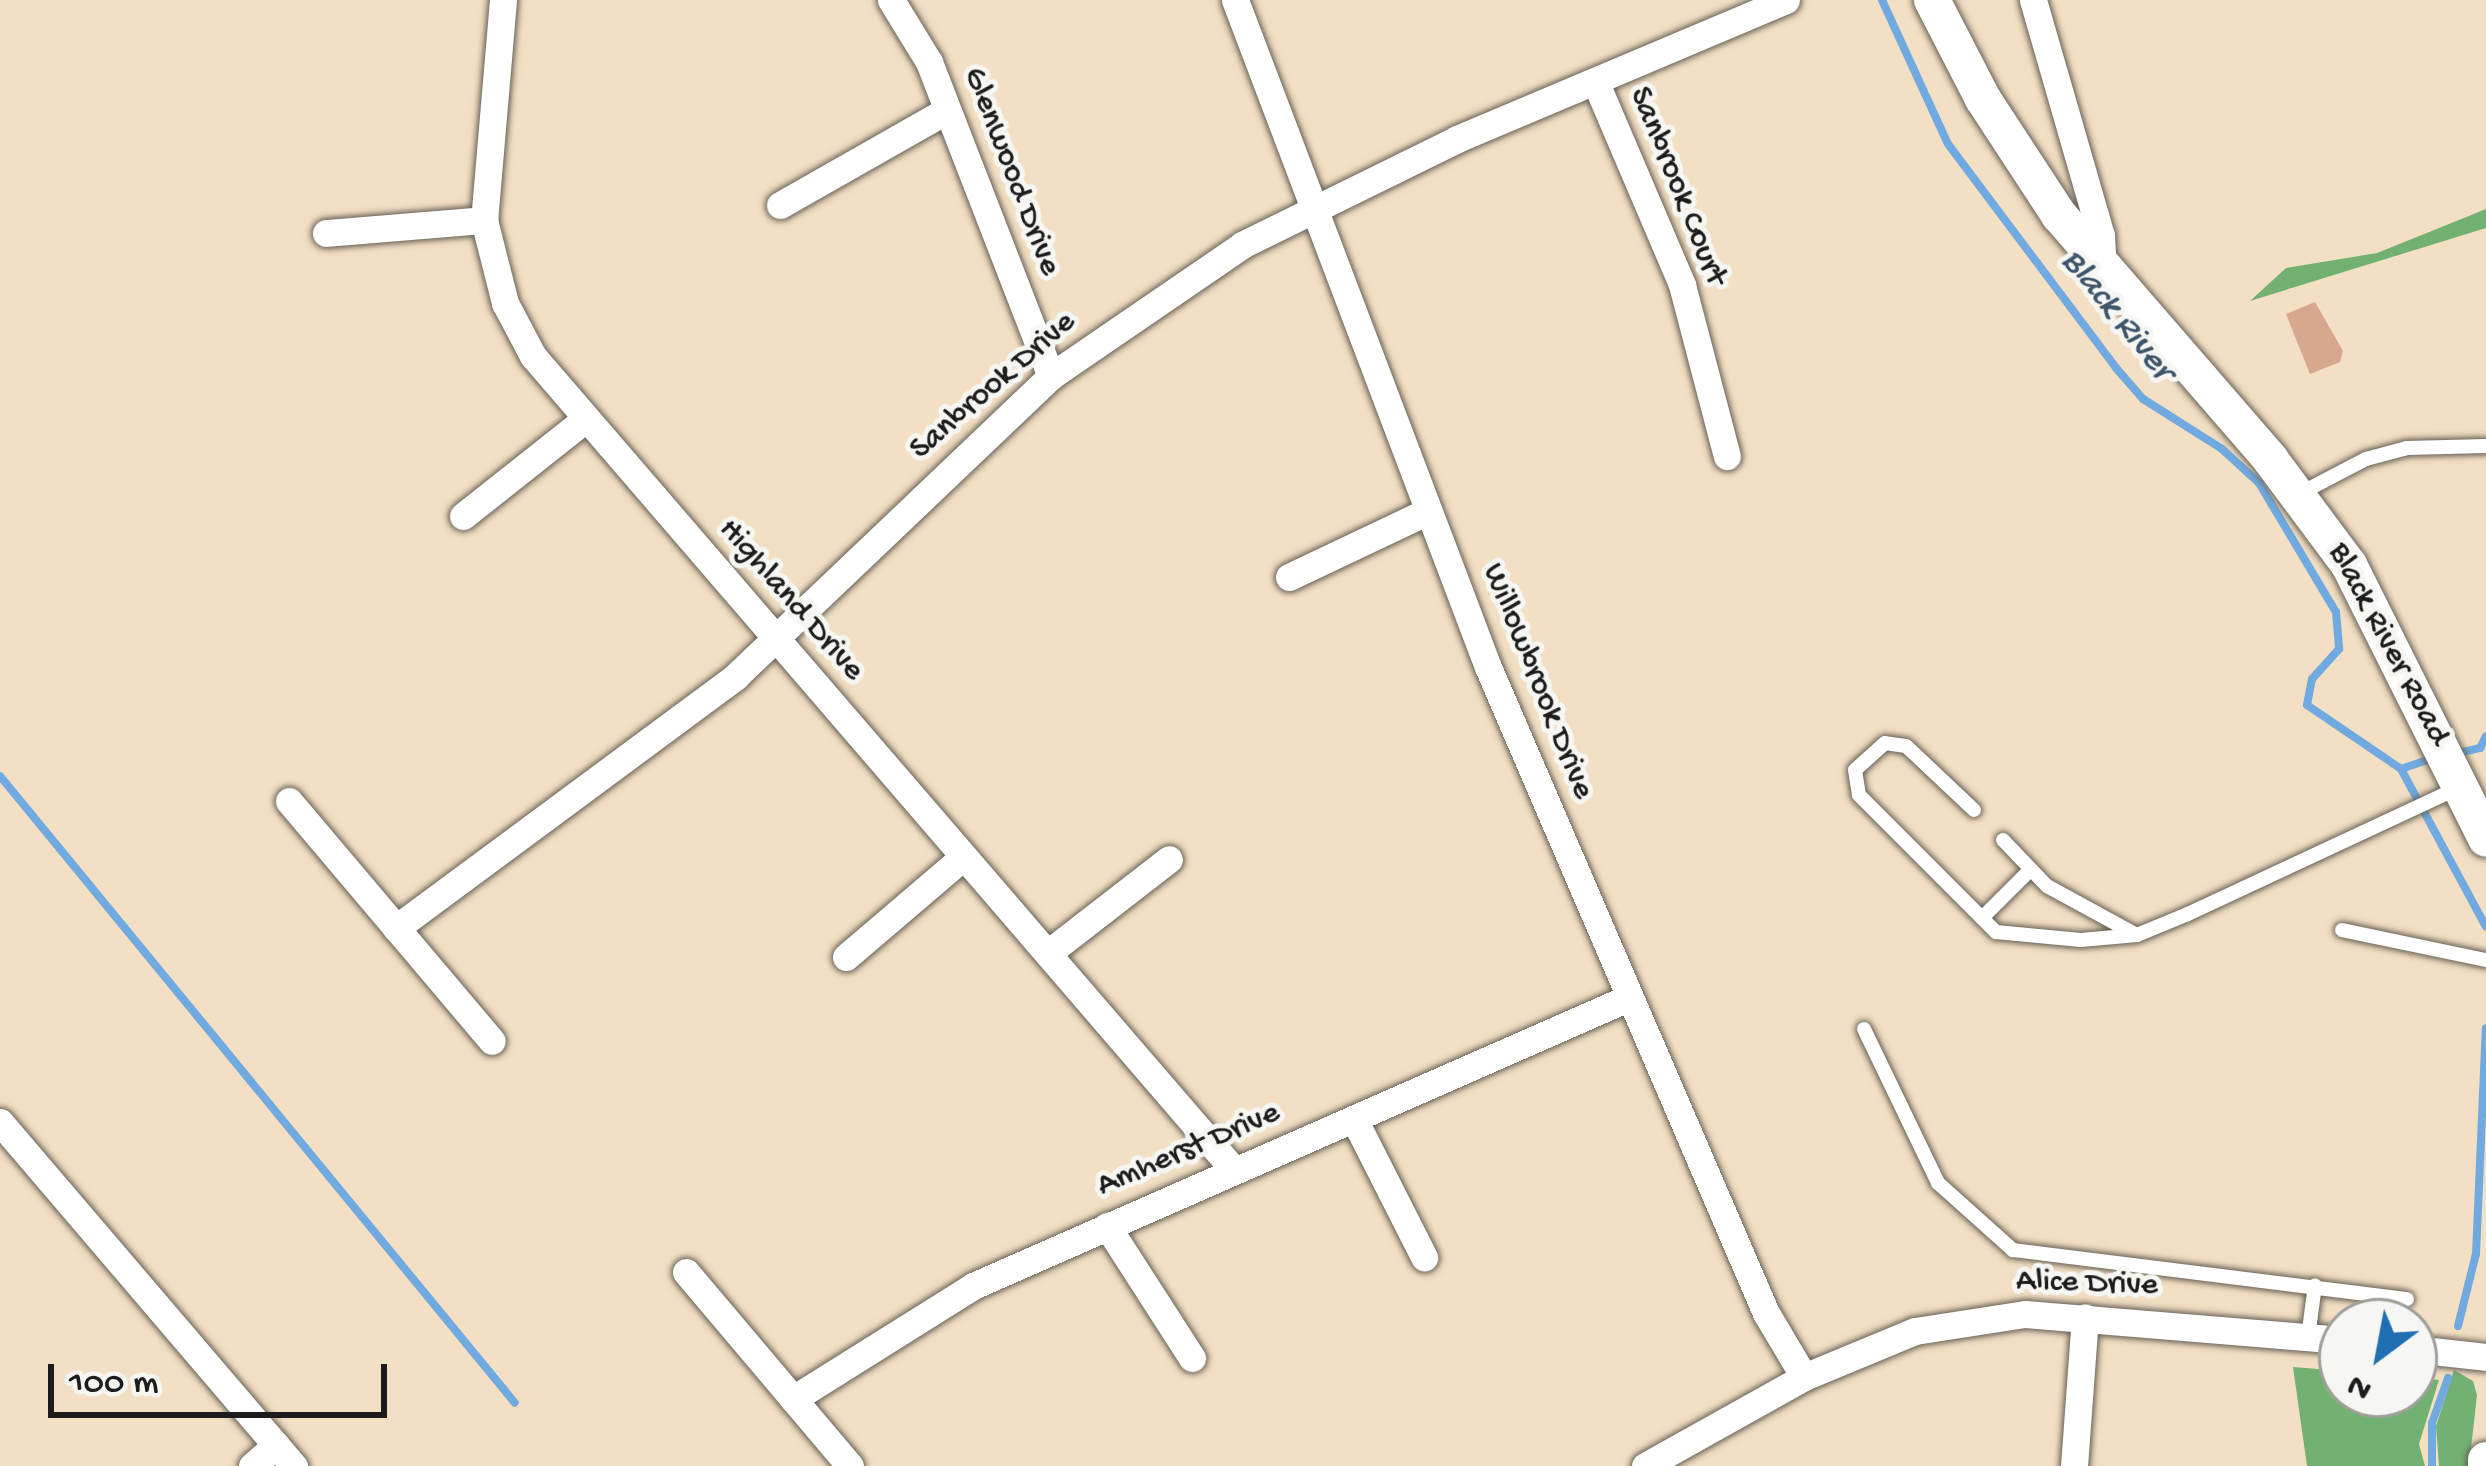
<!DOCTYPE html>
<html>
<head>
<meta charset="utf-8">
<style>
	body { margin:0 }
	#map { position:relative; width:2486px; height:1466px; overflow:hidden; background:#f3dfc3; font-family:"Gochi Hand",sans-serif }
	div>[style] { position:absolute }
	.forest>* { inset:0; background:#73b172 }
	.stream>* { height:8px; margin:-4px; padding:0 4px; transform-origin:4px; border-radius:4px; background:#70aae0 }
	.building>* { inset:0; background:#d7a78f }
	.roads { filter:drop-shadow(0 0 3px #676056) drop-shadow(0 0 3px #676056) }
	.lane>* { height:14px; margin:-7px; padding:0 7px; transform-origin:7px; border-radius:7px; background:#fff }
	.street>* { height:27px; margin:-13.5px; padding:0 13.5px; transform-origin:13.5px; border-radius:13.5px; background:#fff }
	.secondary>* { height:36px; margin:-18px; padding:0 18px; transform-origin:18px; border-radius:18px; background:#fff }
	span { translate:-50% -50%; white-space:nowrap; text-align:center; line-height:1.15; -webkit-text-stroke:10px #f6f6f2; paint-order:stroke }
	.street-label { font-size:33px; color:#1c1c1c }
	.water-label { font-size:36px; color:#3e556a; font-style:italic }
	.north { position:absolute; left:2318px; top:1298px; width:120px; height:120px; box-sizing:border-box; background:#f6f6f2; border:3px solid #9f9f9c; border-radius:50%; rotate:212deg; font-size:33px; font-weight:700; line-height:48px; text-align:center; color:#1c1c1c }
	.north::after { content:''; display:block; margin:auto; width:42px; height:54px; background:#1f6fb2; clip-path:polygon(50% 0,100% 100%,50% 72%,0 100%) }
	.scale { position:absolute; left:48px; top:1364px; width:339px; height:54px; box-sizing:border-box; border:6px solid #1c1c1c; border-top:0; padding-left:15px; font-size:36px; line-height:42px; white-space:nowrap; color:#1c1c1c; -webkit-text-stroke:9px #f6f6f2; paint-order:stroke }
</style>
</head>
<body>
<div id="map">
	<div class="forest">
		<div style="clip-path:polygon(2486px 209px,2486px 228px,2250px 301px,2286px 268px,2377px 253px)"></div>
		<div style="clip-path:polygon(2293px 1367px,2342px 1371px,2342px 1394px,2414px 1394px,2414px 1377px,2439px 1380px,2419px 1444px,2425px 1466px,2307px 1466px)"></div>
		<div style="clip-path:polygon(2454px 1370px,2473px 1381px,2477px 1395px,2469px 1466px,2439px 1466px,2436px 1426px)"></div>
	</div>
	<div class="stream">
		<div style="left:1882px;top:0;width:158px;rotate:65.4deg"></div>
		<div style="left:1948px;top:144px;width:280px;rotate:53.1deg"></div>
		<div style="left:2116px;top:368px;width:41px;rotate:48.9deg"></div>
		<div style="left:2143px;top:399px;width:93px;rotate:32.3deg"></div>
		<div style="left:2222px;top:449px;width:50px;rotate:42.6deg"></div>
		<div style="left:2259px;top:483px;width:150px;rotate:59.2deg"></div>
		<div style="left:2336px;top:612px;width:37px;rotate:85deg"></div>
		<div style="left:2339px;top:649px;width:40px;rotate:132deg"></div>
		<div style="left:2312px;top:679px;width:26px;rotate:101deg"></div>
		<div style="left:2307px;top:705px;width:114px;rotate:34.2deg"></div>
		<div style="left:2401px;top:769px;width:34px;rotate:-19deg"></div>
		<div style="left:2454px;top:754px;width:27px;rotate:-13deg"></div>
		<div style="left:2480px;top:748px;width:13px;rotate:-63deg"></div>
		<div style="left:2401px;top:769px;width:179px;rotate:61.7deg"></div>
		<div style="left:0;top:776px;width:811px;rotate:50.6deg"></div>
		<div style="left:2458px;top:1326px;width:74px;rotate:-76deg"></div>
		<div style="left:2476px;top:1254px;width:226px;rotate:-87.5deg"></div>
		<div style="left:2432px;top:1466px;width:43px;rotate:-90deg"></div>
		<div style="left:2432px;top:1423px;width:48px;rotate:-70.4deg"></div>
	</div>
	<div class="building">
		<div style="clip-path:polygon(2315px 302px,2343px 351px,2340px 362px,2310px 374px,2286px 314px)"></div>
	</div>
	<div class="roads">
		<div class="lane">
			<div style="left:2299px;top:494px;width:76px;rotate:-27.6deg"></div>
			<div style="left:2366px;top:459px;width:42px;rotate:-15deg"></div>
			<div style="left:2407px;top:448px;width:79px;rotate:-1.5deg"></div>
			<div style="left:1974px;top:810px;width:93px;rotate:-136.7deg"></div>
			<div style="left:1906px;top:746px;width:21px;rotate:-172deg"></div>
			<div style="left:1885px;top:743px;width:40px;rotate:138deg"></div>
			<div style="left:1855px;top:770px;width:25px;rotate:81deg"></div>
			<div style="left:1859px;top:795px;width:194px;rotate:45deg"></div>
			<div style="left:1996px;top:932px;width:85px;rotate:5.4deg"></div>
			<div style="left:2081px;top:940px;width:56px;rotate:-5.1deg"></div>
			<div style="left:2137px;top:935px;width:55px;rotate:-22.4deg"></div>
			<div style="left:2188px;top:914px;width:296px;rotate:-25deg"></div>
			<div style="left:2003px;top:840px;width:64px;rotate:46.3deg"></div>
			<div style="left:2047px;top:886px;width:102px;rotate:28.6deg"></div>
			<div style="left:1982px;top:918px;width:69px;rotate:-45deg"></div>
			<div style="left:2342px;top:930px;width:147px;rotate:11.8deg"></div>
			<div style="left:1864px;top:1029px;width:171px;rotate:64.3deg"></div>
			<div style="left:1938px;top:1183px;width:101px;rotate:41.8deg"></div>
			<div style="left:2013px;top:1250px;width:397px;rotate:7.1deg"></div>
			<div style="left:2308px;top:1337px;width:52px;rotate:-82.3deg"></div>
		</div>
		<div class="street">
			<div style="left:503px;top:0;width:221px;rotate:94.9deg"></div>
			<div style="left:484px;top:220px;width:86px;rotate:75.8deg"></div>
			<div style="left:505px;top:303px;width:60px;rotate:62.2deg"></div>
			<div style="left:533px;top:356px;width:1073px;rotate:49.27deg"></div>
			<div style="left:891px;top:0;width:73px;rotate:58.5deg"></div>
			<div style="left:929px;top:62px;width:337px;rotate:68.8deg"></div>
			<div style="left:1235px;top:0;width:713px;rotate:69.23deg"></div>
			<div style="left:1488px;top:667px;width:703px;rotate:66.72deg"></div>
			<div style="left:1766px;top:1313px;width:74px;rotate:59.3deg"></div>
			<div style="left:2033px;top:0;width:245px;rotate:73.9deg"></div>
			<div style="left:2101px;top:235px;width:33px;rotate:87deg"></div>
			<div style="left:1596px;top:83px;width:220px;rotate:66.9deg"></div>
			<div style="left:1682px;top:285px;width:177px;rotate:75.3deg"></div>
			<div style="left:780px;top:205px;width:192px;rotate:-29.6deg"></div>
			<div style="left:326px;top:233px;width:159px;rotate:-4.7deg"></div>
			<div style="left:463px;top:516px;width:153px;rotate:-38.4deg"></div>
			<div style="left:1289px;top:577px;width:154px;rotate:-25.4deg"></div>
			<div style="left:289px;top:801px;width:314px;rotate:49.8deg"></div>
			<div style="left:396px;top:928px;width:423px;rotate:-36.5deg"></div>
			<div style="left:736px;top:676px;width:435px;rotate:-43.6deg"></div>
			<div style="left:1051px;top:376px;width:232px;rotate:-34.4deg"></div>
			<div style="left:1242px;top:245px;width:240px;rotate:-26.2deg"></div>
			<div style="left:1457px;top:139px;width:357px;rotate:-22.9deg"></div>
			<div style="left:1048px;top:953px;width:153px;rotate:-37.8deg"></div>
			<div style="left:846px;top:957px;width:154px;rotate:-40.5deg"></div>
			<div style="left:1355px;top:1121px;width:153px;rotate:63.1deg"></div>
			<div style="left:0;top:1122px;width:453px;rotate:49.5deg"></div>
			<div style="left:1107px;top:1226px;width:157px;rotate:57.2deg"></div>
			<div style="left:686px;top:1272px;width:254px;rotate:49.8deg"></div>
			<div style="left:2414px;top:1349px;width:72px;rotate:6.3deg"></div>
			<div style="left:793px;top:1399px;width:213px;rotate:-32.1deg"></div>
			<div style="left:973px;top:1286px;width:716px;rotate:-23.73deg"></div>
			<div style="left:252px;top:1466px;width:32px;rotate:-41deg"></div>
			<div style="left:1645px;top:1466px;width:182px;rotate:-29.2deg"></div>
			<div style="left:1804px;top:1377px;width:120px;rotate:-22.5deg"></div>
			<div style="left:1915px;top:1331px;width:111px;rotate:-8.8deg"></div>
			<div style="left:2025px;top:1314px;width:318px;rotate:4.7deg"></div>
			<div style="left:2074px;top:1466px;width:149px;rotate:-85.8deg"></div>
		</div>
		<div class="secondary">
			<div style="left:1932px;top:0;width:111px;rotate:62.7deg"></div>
			<div style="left:1983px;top:99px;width:139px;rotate:56.8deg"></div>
			<div style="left:2059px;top:215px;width:323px;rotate:49.1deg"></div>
			<div style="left:2270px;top:459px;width:132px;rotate:53.3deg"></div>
			<div style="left:2349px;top:565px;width:306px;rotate:63.4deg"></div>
			<div style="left:2486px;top:1466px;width:6px;rotate:-90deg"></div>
		</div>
	</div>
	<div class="street-label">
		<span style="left:1010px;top:172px;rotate:69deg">Glenwood Drive</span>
		<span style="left:1676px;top:187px;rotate:68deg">Sanbrook Court</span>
		<span style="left:994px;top:387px;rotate:-41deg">Sanbrook Drive</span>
		<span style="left:790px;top:601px;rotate:49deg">Highland Drive</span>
		<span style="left:2387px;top:645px;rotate:62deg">Black River Road</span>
		<span style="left:1536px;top:682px;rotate:68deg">Willowbrook Drive</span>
		<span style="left:1189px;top:1151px;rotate:-23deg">Amherst Drive</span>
		<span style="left:2087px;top:1285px;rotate:2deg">Alice Drive</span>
	</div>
	<div class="water-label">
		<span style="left:2116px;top:316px;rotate:51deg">Black River</span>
	</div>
	<div class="north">N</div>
	<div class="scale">100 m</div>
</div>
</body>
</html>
